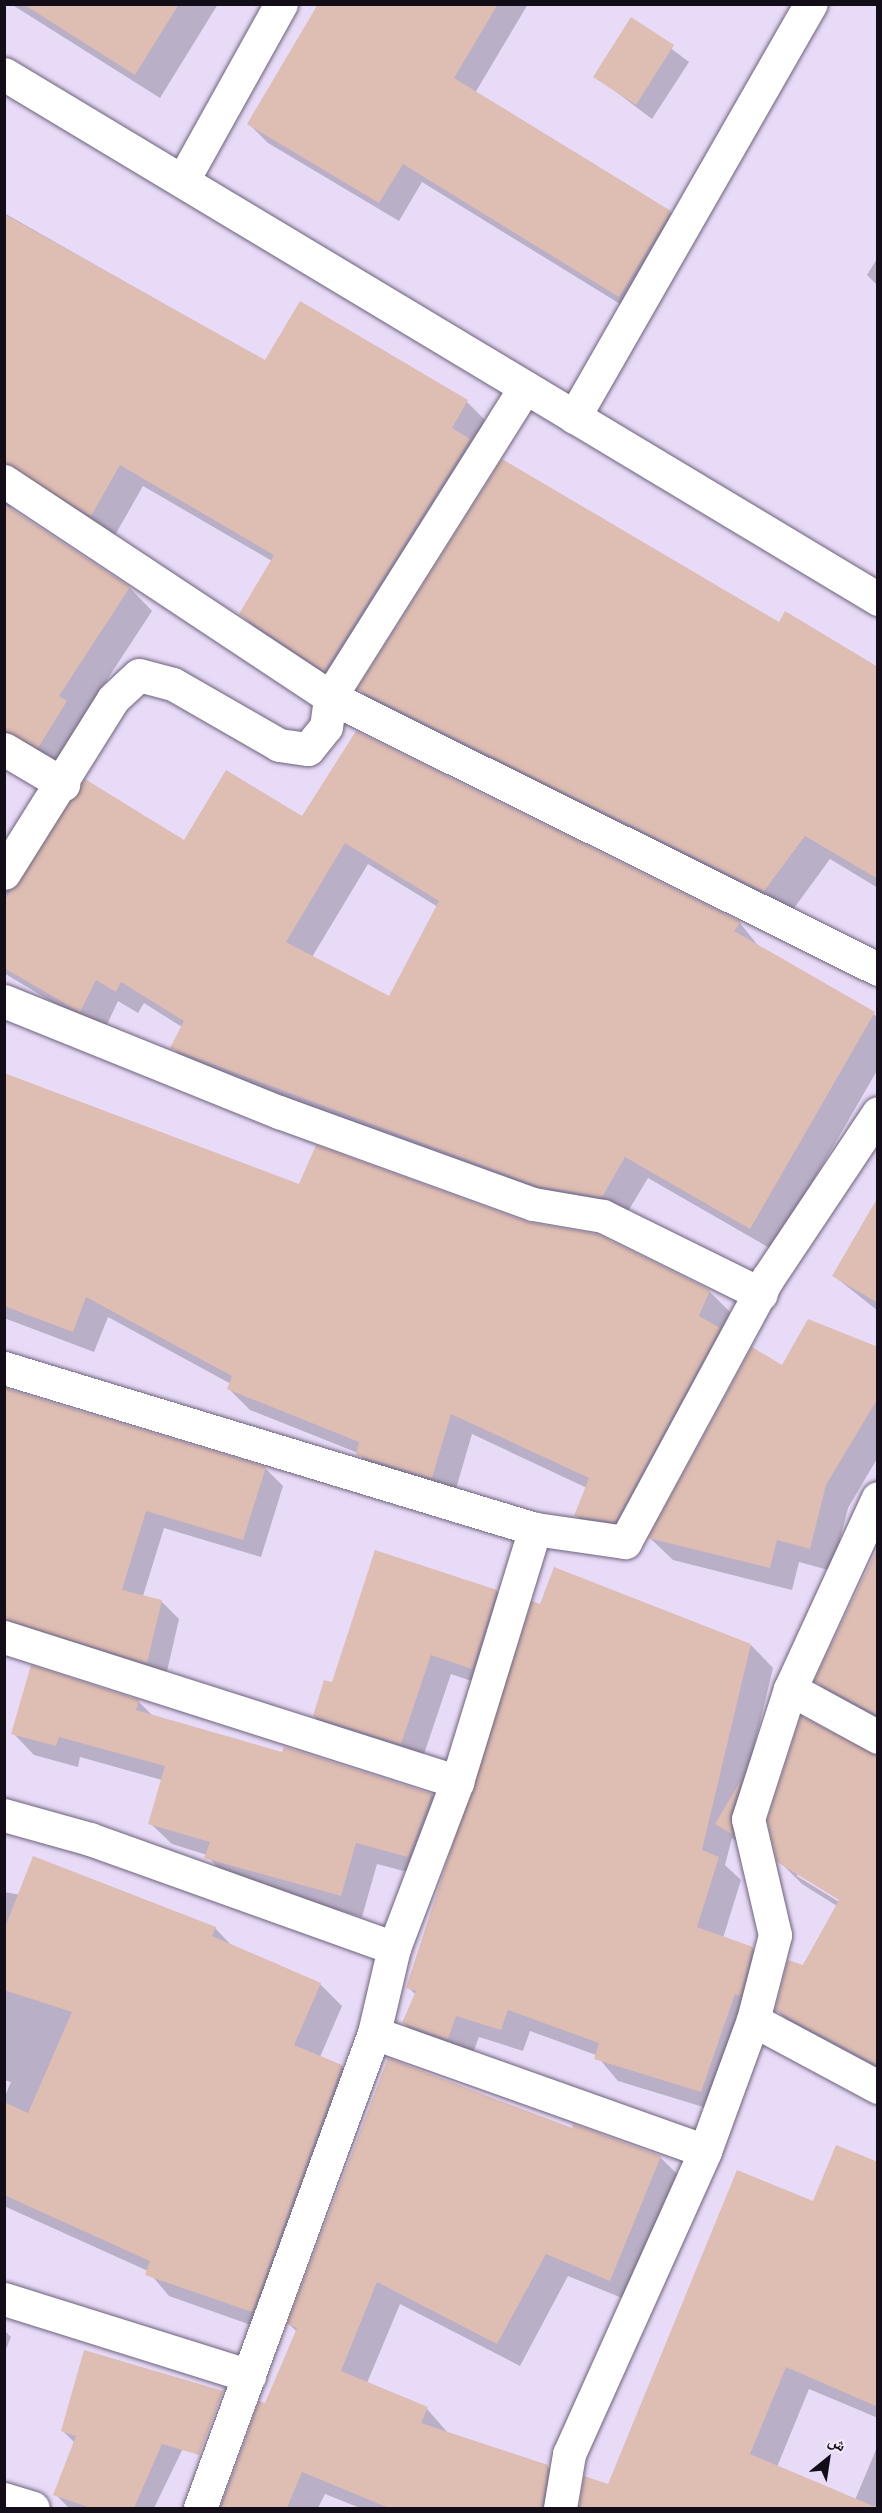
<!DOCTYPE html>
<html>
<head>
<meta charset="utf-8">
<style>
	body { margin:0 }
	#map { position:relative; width:882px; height:2513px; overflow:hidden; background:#e8dbf8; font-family:Karla,"Noto Naskh Arabic",sans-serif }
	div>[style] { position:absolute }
	.shadow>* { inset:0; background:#0003 }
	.building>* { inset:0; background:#debdb3 }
	.roads { filter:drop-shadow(0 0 2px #6d627b) drop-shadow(0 0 2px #6d627b) }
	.street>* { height:33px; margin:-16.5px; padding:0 16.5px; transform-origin:16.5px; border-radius:16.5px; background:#fff }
	.primary>* { height:33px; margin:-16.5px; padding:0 16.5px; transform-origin:16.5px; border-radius:16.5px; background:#fff }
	span { translate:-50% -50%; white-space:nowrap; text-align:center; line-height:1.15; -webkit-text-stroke:4.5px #f3ebfd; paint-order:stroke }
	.frame { position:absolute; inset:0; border:6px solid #120d17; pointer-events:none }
	.north { position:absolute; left:798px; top:2429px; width:60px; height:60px; -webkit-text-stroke:4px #f3ebfd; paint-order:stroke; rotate:30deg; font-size:16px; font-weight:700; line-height:24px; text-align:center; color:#120d17 }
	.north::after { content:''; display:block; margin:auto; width:21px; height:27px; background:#120d17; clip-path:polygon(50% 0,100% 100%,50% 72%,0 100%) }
</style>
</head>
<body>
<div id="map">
	<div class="shadow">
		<div style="clip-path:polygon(11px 4px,218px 4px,160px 98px)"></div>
		<div style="clip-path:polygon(320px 4px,528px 4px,475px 93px,670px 212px,689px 231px,638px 315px,422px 182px,399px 221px,268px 143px,249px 124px)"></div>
		<div style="clip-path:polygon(632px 19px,689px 62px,652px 119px,595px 76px)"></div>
		<div style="clip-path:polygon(4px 213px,266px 362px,467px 402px,489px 424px,347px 692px,263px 636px,241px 614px,272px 561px,143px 486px,114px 537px,18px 486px,10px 509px,130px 588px,152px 611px,82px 718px,61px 769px,4px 737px)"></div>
		<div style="clip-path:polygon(878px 257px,878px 286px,867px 275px)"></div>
		<div style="clip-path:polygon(779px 624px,878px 669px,878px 888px,830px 859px,789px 915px,383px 714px,359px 689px)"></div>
		<div style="clip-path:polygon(evenodd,356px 733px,740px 923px,760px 948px,878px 1017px,878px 1069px,773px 1250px,648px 1178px,624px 1218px,194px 1070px,172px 1047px,182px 1027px,144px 1003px,138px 1013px,118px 1001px,103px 1033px,4px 973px,4px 841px,25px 861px,10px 890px,184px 842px,303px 818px,356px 733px,368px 864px,438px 907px,390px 998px,312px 957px,368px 864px)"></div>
		<div style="clip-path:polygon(4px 1075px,300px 1186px,709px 1291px,730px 1312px,636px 1542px,597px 1537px,576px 1515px,587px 1488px,472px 1434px,453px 1499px,379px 1476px,358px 1453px,250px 1410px,229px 1389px,231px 1384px,108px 1317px,94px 1352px,4px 1318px)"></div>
		<div style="clip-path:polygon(878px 1228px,878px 1311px,834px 1276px)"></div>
		<div style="clip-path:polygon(878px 1349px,878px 1457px,848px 1508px,832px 1571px,799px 1562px,792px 1590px,673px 1560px,650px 1538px,782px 1367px)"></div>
		<div style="clip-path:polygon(4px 1389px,265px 1468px,283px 1486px,261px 1557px,164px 1528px,143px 1596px,161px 1601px,179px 1619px,165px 1680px,4px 1638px)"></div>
		<div style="clip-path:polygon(878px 1550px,878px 1724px,839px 1703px,816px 1681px)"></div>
		<div style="clip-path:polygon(496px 1591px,516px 1611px,492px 1688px,451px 1674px,421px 1763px,334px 1736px,314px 1716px)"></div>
		<div style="clip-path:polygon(751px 1645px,773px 1668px,745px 1785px,747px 1848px,732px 1838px,725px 1865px,741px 1880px,723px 1938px,752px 1948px,774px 1971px,723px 2113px,618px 2081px,596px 2055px,530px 2031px,523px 2051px,479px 2037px,470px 2061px,426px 2045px,404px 2023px,416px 1995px,408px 1987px)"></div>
		<div style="clip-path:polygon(138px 1701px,154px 1717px,283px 1753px,285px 1749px,432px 1795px,453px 1816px,430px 1878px,377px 1864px,362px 1917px,227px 1879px,207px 1855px,172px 1844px,150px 1823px,162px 1780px,80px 1757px,78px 1767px,34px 1755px,13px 1733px)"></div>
		<div style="clip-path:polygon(evenodd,869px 1755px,878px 1755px,878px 2075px,799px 2033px,777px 2010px,837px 1906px,802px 1884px,779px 1861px,869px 1755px,797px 1872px,846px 1902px,844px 1905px,797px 1876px,797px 1872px)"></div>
		<div style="clip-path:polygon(4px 1892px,215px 1928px,232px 1946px,320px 1984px,342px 2006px,320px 2057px,342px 2066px,363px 2088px,274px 2333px,169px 2296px,148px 2271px,4px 2206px,4px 2098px,11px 2082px,4px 2080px)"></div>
		<div style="clip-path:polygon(573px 2130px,660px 2157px,683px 2180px,632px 2302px,568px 2276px,520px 2366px,400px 2304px,367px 2383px,427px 2409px,449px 2434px,547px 2466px,570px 2489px,568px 2508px,360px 2508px,325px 2494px,318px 2508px,220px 2508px,260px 2403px,266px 2405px,297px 2332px,289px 2324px)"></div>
		<div style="clip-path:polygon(878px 2164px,878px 2418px,809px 2389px,777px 2467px,855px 2500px,878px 2445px,878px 2508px,579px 2508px,585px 2478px,609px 2486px,814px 2203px)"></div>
		<div style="clip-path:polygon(4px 2330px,11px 2337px,4px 2354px)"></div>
		<div style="clip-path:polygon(207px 2399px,154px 2508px,69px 2508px,55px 2494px,75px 2443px,63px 2431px)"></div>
	</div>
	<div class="building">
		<div style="clip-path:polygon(23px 4px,179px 4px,135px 75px)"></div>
		<div style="clip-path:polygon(318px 4px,498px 4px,454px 78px,671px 211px,619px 297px,403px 164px,379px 203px,247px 124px)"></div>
		<div style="clip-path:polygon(631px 17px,674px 45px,636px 105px,593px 77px)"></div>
		<div style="clip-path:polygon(4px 214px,265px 360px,300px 301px,468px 400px,452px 428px,470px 439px,324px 671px,239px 614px,274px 555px,120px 465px,91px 516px,4px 462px)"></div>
		<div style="clip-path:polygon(502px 459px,779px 622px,785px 611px,878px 667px,878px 879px,805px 836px,764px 891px,357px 689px)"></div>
		<div style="clip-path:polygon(4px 504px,130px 587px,59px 696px,67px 701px,38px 748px,4px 730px)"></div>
		<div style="clip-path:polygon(evenodd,356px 731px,741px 922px,734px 931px,875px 1012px,750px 1229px,625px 1157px,602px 1197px,538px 1186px,170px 1048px,184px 1021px,121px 982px,116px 992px,96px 980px,80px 1012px,4px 968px,4px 901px,85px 779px,184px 840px,226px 770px,302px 816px,356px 731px,345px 843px,439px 901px,389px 996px,286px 942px,345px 843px)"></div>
		<div style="clip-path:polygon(4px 1073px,299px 1184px,316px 1145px,527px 1222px,597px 1234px,710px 1290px,699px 1316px,720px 1328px,615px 1522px,574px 1516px,589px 1478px,451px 1414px,432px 1478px,356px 1455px,359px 1442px,227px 1389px,232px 1376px,86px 1297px,73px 1332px,4px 1306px)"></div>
		<div style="clip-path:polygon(878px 1197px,878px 1303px,832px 1276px)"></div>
		<div style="clip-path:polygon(808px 1319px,878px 1347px,878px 1398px,826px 1485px,810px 1549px,777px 1540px,770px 1568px,648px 1538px,752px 1347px,782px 1365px)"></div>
		<div style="clip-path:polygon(4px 1388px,266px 1467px,243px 1540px,146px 1511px,122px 1590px,162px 1600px,147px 1663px,4px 1619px)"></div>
		<div style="clip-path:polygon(878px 1547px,878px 1715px,814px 1681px)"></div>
		<div style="clip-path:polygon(375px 1550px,497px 1590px,472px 1669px,431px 1655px,401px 1744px,313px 1716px,324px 1680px,332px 1682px)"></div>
		<div style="clip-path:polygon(554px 1567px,751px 1644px,702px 1850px,719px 1857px,697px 1927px,753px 1947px,740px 1996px,735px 1994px,701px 2092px,594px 2059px,599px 2043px,508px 2010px,501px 2030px,456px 2016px,448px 2039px,402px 2023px,416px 1991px,406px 1988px,532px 1601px,540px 1604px)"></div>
		<div style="clip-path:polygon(31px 1665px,139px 1700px,136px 1710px,282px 1752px,284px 1747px,301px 1752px,432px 1794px,408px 1857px,356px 1843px,341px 1896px,204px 1858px,210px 1842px,148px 1824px,165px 1766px,59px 1737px,56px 1746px,11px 1734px)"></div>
		<div style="clip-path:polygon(801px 1716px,878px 1756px,878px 2065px,775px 2010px,788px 1960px,803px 1965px,839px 1900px,777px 1862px,767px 1820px)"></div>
		<div style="clip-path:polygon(741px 1780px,730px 1814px,732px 1834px,715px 1824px)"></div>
		<div style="clip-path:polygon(33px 1856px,216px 1927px,212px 1936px,321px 1983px,294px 2045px,342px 2065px,252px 2312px,145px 2275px,150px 2261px,4px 2195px,4px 2102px,28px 2113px,72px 2012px,4px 1990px,4px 1930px)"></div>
		<div style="clip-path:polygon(388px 2058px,572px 2128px,573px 2124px,661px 2156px,610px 2281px,546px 2254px,497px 2344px,377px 2282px,341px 2371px,428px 2407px,421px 2423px,548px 2465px,542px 2508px,389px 2508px,302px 2472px,287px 2508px,221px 2508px,259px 2401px,265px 2403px,297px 2328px,287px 2324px)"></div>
		<div style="clip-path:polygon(836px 2145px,878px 2162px,878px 2407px,786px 2367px,750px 2454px,878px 2508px,579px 2508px,584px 2476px,608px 2484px,737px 2170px,813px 2201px)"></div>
		<div style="clip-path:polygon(84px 2350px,223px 2391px,199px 2455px,162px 2444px,134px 2508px,91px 2508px,53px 2495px,76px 2436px,61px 2431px)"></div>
	</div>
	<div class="roads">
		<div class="street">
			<div style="left:184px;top:178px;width:199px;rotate:-60.9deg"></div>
			<div style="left:574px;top:417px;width:476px;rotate:-60.2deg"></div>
			<div style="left:4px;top:481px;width:391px;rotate:33.5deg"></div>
			<div style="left:330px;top:697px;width:612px;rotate:26.4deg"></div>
			<div style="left:4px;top:749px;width:69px;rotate:30.7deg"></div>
			<div style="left:4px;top:873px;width:205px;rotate:-57.9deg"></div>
			<div style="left:113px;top:699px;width:35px;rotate:-43deg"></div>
			<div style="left:139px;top:675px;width:35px;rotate:15deg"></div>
			<div style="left:173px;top:684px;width:122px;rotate:29.9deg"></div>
			<div style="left:279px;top:745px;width:29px;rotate:8deg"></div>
			<div style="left:308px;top:749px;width:28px;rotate:-51deg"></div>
			<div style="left:326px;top:727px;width:30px;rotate:-82deg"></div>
			<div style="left:330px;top:697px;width:366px;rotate:-57.8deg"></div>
			<div style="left:4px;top:1001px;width:297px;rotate:22deg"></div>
			<div style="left:279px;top:1112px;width:270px;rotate:19.9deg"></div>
			<div style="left:533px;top:1204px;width:71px;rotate:9.7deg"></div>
			<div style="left:603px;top:1216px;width:176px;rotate:26.3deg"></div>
			<div style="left:4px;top:1368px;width:555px;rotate:16.87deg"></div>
			<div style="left:535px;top:1529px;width:91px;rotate:8.2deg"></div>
			<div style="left:625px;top:1542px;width:300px;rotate:-61.6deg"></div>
			<div style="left:768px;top:1278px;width:198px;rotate:-56.3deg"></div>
			<div style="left:4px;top:1637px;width:476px;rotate:17.7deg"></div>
			<div style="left:790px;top:1689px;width:100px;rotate:28.6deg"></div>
			<div style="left:4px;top:1815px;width:89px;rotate:15.6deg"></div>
			<div style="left:90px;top:1839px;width:323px;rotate:19.7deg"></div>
			<div style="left:753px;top:2020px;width:142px;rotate:28.2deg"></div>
			<div style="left:374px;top:2033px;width:351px;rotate:19.6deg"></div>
			<div style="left:4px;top:2299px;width:257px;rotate:17.4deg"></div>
			<div style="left:4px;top:2499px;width:30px;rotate:17deg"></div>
			<div style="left:200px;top:2508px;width:506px;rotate:-69.88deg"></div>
			<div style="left:374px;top:2033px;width:87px;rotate:-76.8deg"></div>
			<div style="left:394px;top:1948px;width:178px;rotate:-69.2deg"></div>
			<div style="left:457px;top:1782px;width:265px;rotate:-72.9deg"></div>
			<div style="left:560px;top:2508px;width:55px;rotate:-80.5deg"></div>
			<div style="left:569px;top:2454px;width:332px;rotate:-65.8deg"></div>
			<div style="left:705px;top:2151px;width:140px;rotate:-69.9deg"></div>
			<div style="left:753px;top:2020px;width:88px;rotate:-75.5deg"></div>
			<div style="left:775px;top:1935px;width:119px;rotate:-103.1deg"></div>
			<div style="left:748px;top:1819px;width:137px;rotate:-72.1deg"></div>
			<div style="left:790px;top:1689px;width:210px;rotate:-65.3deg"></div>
		</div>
		<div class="primary">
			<div style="left:4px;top:74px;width:1020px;rotate:30.99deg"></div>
		</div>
	</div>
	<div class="frame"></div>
	<div class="north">ش</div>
</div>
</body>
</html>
